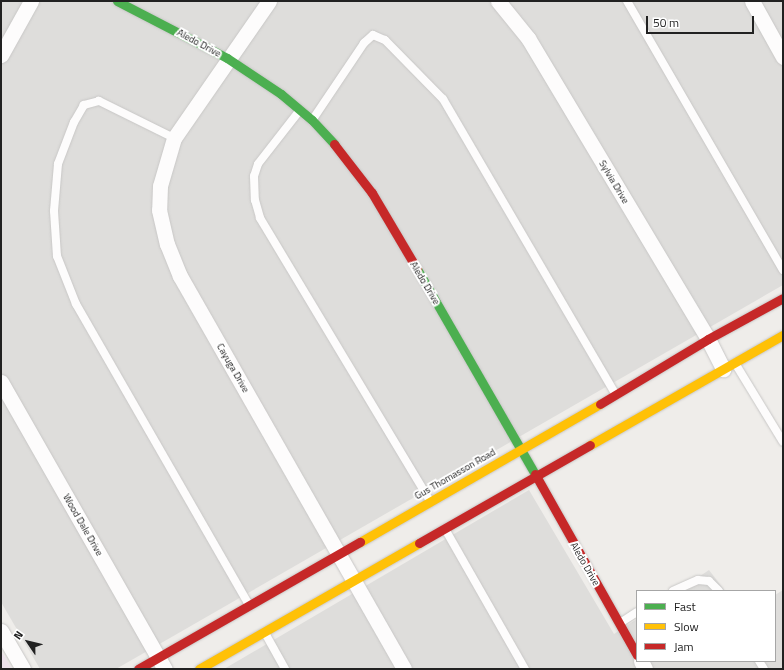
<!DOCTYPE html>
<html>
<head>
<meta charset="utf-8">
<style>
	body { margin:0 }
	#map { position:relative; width:784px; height:670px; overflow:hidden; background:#efedea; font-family:"Titillium Web",sans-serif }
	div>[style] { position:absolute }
	.residential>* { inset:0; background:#dedddb }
	.industrial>* { inset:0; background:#ede2eb }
	.roads { filter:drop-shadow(0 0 1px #c8c7c6) drop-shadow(0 0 1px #c8c7c6) }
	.lane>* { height:8px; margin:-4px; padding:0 4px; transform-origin:4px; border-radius:4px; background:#fdfcfc }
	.street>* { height:15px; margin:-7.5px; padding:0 7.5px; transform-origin:7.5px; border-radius:7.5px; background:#fdfcfc }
	.fast>* { height:9px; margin:-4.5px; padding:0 4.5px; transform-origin:4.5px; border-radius:4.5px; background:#4caf50 }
	.slow>* { height:9px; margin:-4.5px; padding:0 4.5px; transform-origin:4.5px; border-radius:4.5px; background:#ffc107 }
	.jam>* { height:9px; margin:-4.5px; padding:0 4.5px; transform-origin:4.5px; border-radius:4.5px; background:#c62828 }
	span { translate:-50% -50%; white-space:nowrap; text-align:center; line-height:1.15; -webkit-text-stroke:4px #fff; paint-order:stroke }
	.street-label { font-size:10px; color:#212121 }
	.frame { position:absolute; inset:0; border:2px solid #212121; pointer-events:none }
	.legend { position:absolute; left:636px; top:590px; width:140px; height:72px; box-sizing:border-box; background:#fff; border:1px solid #a6a6a6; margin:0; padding:5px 7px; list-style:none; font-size:12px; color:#212121 }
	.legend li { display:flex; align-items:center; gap:8px; height:20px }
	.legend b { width:20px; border:1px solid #a6a6a6 }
	.north { position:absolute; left:8px; top:622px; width:40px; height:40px; -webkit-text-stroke:3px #fff; paint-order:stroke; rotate:305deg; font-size:11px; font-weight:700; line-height:16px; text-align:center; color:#212121 }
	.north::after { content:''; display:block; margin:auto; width:14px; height:18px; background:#212121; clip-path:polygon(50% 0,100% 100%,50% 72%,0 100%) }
	.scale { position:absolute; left:646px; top:16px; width:108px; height:18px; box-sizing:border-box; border:2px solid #212121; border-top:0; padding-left:5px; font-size:12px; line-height:14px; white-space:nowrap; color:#212121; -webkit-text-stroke:3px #fff; paint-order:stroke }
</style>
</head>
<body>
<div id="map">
	<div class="residential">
		<div style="clip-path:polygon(1px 1px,783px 1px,783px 285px,116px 669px,40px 669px,1px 602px)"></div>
		<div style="clip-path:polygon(529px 490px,614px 634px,637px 619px,637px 661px,775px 661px,775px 595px,783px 590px,783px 669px,224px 669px)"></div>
		<div style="clip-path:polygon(709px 570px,725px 591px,678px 591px)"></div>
	</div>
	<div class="industrial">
		<div style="clip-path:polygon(1px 651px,12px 669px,1px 669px)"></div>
	</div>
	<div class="roads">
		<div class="lane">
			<div style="left:627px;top:1px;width:311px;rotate:59.9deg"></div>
			<div style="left:300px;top:110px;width:68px;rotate:127.9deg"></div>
			<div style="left:258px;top:164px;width:13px;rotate:108deg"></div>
			<div style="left:254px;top:176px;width:24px;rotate:88deg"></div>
			<div style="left:255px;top:200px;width:19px;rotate:74deg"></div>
			<div style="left:260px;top:218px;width:330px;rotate:59deg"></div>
			<div style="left:313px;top:119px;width:92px;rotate:-56.1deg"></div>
			<div style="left:364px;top:43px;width:12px;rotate:-42deg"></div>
			<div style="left:373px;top:35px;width:13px;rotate:23deg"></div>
			<div style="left:385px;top:40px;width:83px;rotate:45.5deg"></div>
			<div style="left:443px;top:99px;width:343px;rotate:59.7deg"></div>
			<div style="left:174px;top:138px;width:84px;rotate:-153.7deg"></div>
			<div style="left:99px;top:101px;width:16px;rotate:165deg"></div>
			<div style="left:84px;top:105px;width:20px;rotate:120deg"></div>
			<div style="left:74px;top:122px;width:45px;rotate:110.9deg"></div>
			<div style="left:58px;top:164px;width:47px;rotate:94.9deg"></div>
			<div style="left:54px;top:211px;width:45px;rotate:86.2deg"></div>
			<div style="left:57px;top:256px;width:52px;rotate:68.4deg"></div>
			<div style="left:76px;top:304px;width:347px;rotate:60.1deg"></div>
			<div style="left:735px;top:363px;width:92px;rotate:58.7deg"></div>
			<div style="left:445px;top:529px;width:161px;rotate:60.3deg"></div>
			<div style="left:673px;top:591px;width:27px;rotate:-24deg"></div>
			<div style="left:698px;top:580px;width:11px;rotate:5deg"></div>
			<div style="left:709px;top:581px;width:14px;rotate:45deg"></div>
			<div style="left:620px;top:623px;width:20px;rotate:-33deg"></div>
			<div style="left:265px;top:633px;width:41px;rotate:60.9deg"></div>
			<div style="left:759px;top:661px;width:9px;rotate:58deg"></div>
		</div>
		<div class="street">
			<div style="left:269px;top:1px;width:167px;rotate:124.7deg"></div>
			<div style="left:174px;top:138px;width:50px;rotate:106.3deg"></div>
			<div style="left:160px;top:186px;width:24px;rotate:92deg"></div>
			<div style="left:159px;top:210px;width:35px;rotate:77deg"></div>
			<div style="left:167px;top:244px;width:35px;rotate:68deg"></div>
			<div style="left:180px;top:276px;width:452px;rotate:60.3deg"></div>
			<div style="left:498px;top:1px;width:48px;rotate:51deg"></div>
			<div style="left:528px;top:38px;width:351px;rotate:59.1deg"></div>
			<div style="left:708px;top:339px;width:34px;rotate:63deg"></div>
			<div style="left:752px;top:1px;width:64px;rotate:61deg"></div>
			<div style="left:1px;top:55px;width:62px;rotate:-60.9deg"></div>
			<div style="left:1px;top:382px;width:331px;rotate:60.3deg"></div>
			<div style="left:1px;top:631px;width:44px;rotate:59.9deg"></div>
			<div style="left:641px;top:661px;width:9px;rotate:63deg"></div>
		</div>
		<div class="fast">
			<div style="left:117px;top:1px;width:124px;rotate:27.4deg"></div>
			<div style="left:227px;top:58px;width:65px;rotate:33.7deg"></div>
			<div style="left:281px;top:94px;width:40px;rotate:40deg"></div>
			<div style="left:312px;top:120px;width:33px;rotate:47deg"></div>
			<div style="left:417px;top:269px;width:237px;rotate:60.1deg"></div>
		</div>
		<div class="slow">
			<div style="left:590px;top:445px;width:222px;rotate:-29.7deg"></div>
			<div style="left:360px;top:542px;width:277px;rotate:-29.9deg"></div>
			<div style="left:199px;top:669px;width:254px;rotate:-29.8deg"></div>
		</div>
		<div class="jam">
			<div style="left:334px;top:144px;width:62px;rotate:52.2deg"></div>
			<div style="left:372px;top:193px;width:88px;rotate:59.4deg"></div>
			<div style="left:600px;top:404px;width:126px;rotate:-31deg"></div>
			<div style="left:708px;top:339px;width:85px;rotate:-28.7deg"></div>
			<div style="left:535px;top:474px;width:208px;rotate:60.6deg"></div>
			<div style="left:419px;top:543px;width:197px;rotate:-29.8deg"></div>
			<div style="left:138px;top:669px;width:256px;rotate:-29.8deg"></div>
		</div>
	</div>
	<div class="street-label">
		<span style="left:199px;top:43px;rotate:28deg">Aledo Drive</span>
		<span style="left:614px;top:182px;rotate:59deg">Sylvia Drive</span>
		<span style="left:425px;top:283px;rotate:59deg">Aledo Drive</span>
		<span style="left:233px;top:368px;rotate:60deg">Cayuga Drive</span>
		<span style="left:455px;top:474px;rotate:-30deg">Gus Thomasson Road</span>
		<span style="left:83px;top:525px;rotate:60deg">Wood Dale Drive</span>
		<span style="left:585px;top:564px;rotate:60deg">Aledo Drive</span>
	</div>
	<div class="frame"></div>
	<ul class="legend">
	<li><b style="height:5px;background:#4caf50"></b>Fast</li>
	<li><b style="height:5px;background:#ffc107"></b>Slow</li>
	<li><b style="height:5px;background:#c62828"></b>Jam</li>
	</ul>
	<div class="north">N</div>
	<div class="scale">50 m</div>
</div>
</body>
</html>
